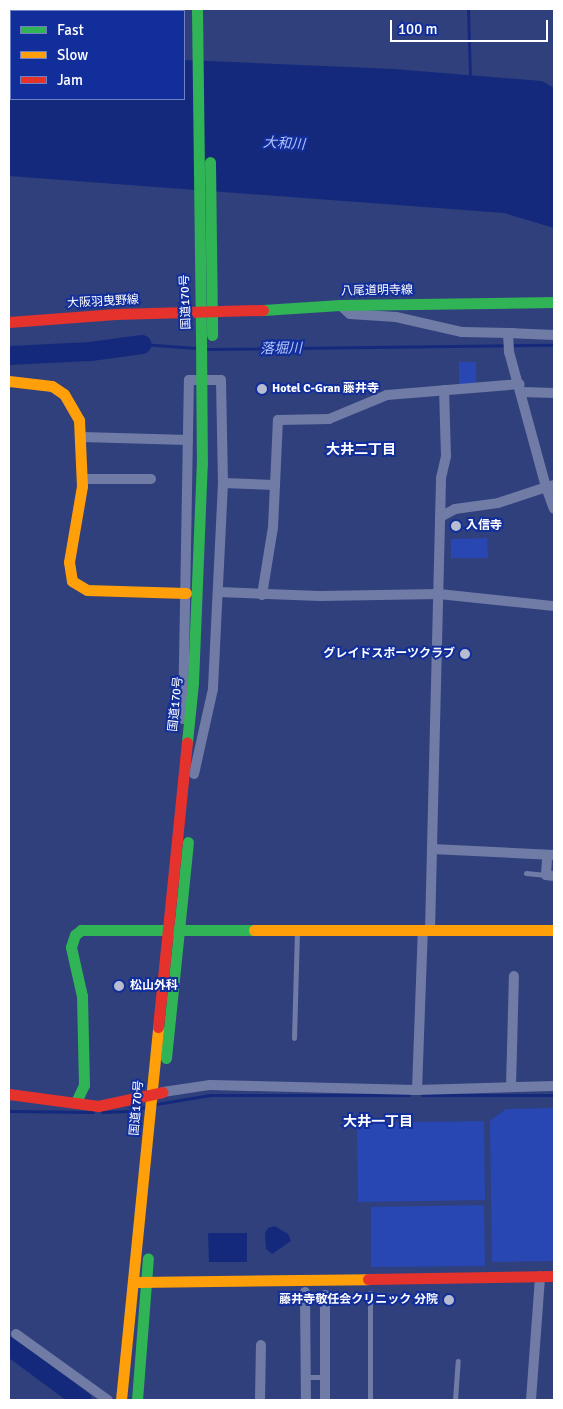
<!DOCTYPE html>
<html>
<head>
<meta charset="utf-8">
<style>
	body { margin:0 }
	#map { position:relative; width:563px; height:1409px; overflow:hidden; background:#30407c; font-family:Signika,"Noto Sans JP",sans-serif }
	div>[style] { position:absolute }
	.green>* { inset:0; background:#2847b3 }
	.water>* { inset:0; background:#14297c }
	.stream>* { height:3px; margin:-1.5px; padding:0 1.5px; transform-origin:1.5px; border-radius:1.5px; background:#14297c }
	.river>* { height:19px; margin:-9.5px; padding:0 9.5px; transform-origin:9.5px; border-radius:9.5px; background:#14297c }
	.lane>* { height:5px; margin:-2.5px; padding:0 2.5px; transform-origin:2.5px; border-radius:2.5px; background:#707ca6 }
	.street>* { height:10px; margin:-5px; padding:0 5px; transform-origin:5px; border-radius:5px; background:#707ca6 }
	.fast>* { height:11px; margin:-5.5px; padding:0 5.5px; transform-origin:5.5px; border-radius:5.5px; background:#30b455 }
	.slow>* { height:11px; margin:-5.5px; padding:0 5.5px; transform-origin:5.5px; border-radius:5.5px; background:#ff9f0a }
	.jam>* { height:11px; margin:-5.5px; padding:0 5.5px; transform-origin:5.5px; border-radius:5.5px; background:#e5322d }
	.fast-bridge>* { height:11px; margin:-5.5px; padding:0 5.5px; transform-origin:5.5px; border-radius:5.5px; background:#30b455 }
	.dots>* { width:14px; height:14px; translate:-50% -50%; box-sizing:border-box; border:2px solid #112e9b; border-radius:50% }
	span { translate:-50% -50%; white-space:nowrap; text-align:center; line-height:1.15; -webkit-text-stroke:4px #112e9b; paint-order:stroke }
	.street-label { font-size:12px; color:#fff }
	.poi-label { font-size:12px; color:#fff; font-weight:700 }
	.left { translate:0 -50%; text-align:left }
	.right { translate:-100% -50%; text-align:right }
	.water-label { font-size:14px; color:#b2c3fb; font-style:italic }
	.neighbourhood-label { font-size:14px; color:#fff; font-weight:700 }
	.frame { position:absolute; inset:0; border:10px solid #fff; pointer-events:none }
	.legend { position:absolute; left:10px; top:10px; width:175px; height:90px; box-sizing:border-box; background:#112e9b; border:1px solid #7082c3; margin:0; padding:6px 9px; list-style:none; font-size:15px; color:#fff }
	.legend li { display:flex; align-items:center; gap:10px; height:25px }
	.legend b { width:25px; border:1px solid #7082c3 }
	.scale { position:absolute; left:390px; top:20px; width:158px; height:22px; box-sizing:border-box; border:2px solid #fff; border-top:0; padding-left:6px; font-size:15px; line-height:18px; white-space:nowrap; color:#fff; -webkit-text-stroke:4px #112e9b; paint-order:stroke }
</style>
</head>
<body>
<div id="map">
	<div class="green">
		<div style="clip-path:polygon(459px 362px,476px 362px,476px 385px,459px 385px)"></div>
		<div style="clip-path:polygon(487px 538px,488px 558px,451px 558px,451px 539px)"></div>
		<div style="clip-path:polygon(554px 1108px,554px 1261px,492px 1262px,490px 1121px,506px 1109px)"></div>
		<div style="clip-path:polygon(484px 1121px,485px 1200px,358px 1202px,357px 1123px)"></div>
		<div style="clip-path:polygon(484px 1205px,485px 1266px,371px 1267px,371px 1207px)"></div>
	</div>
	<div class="water">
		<div style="clip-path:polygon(9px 58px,11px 99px,184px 99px,184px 60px,394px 69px,542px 81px,554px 88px,554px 228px,504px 213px,9px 176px)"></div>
		<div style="clip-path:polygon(275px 1226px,288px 1234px,291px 1241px,272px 1254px,266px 1249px,265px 1233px,268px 1228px)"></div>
		<div style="clip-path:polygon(208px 1233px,247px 1233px,247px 1262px,209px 1262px)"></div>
	</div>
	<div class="stream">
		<div style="left:468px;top:9px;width:69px;rotate:88.3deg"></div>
		<div style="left:142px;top:344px;width:54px;rotate:4.2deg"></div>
		<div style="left:207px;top:349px;width:347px;rotate:-0.7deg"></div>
		<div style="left:422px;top:1095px;width:132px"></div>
		<div style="left:156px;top:1104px;width:55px;rotate:-9.5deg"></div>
		<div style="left:210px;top:1095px;width:199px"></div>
		<div style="left:9px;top:1111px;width:84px;rotate:0.7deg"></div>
		<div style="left:102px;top:1112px;width:27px;rotate:-2deg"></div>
		<div style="left:129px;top:1111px;width:16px;rotate:-14deg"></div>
	</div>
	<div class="river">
		<div style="left:9px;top:355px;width:81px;rotate:-2.8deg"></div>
		<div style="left:90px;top:351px;width:52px;rotate:-7.7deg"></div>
		<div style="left:9px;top:1346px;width:91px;rotate:36.5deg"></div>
	</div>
	<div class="lane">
		<div style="left:526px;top:873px;width:20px;rotate:6deg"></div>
		<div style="left:294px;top:1038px;width:106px;rotate:-88.4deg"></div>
		<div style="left:306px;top:1377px;width:19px"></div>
		<div style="left:370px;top:1400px;width:107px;rotate:-90deg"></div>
		<div style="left:455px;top:1400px;width:39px;rotate:-86deg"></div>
	</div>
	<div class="street">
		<div style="left:340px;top:305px;width:13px;rotate:42deg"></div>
		<div style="left:350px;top:314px;width:46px;rotate:3.7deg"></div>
		<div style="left:396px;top:317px;width:68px;rotate:12.8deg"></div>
		<div style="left:462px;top:332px;width:52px;rotate:1.1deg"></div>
		<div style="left:522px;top:392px;width:32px;rotate:2deg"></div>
		<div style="left:82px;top:437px;width:106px;rotate:1.6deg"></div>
		<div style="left:82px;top:479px;width:69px"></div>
		<div style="left:223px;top:483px;width:52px;rotate:2.2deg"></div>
		<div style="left:275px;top:485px;width:65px;rotate:-87.4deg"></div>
		<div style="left:278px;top:420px;width:51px;rotate:-1.1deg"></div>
		<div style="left:329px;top:419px;width:63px;rotate:-22.5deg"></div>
		<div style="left:387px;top:395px;width:133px;rotate:-4.7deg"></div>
		<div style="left:554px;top:485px;width:8px;rotate:166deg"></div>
		<div style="left:546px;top:487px;width:23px;rotate:70deg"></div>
		<div style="left:440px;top:517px;width:17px;rotate:-28deg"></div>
		<div style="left:455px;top:509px;width:43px;rotate:-7.9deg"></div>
		<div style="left:498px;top:503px;width:51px;rotate:-18.4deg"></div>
		<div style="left:546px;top:487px;width:140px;rotate:-105.3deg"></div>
		<div style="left:509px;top:352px;width:19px;rotate:-93deg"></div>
		<div style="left:508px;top:333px;width:46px;rotate:2.5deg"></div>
		<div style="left:219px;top:592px;width:101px;rotate:2.3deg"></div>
		<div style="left:320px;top:596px;width:119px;rotate:-1deg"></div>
		<div style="left:439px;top:594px;width:116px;rotate:6deg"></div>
		<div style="left:262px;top:595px;width:69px;rotate:-80.8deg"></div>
		<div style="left:273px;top:527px;width:42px;rotate:-87.3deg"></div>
		<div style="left:183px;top:719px;width:339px;rotate:-89deg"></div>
		<div style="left:189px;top:380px;width:32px"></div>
		<div style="left:221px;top:380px;width:103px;rotate:88.9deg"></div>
		<div style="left:223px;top:483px;width:206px;rotate:92.8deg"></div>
		<div style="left:213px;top:689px;width:87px;rotate:102.6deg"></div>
		<div style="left:432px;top:849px;width:122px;rotate:2.8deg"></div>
		<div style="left:547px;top:860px;width:15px;rotate:94deg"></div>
		<div style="left:546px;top:875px;width:8px;rotate:7deg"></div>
		<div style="left:430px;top:930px;width:452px;rotate:-88.6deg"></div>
		<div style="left:441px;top:478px;width:23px;rotate:-77deg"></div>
		<div style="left:446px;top:456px;width:66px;rotate:-91.7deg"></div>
		<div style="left:511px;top:1087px;width:111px;rotate:-88.5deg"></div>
		<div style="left:417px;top:1090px;width:160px;rotate:-87.9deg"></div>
		<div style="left:163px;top:1092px;width:48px;rotate:-8.5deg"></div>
		<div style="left:210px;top:1085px;width:207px;rotate:1.4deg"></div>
		<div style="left:417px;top:1090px;width:137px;rotate:-1.7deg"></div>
		<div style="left:305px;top:1292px;width:108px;rotate:89.5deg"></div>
		<div style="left:16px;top:1334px;width:113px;rotate:35.7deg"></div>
		<div style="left:260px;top:1400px;width:55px;rotate:-89deg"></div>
		<div style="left:325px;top:1400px;width:105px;rotate:-90deg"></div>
		<div style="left:531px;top:1400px;width:124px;rotate:-85.8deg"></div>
	</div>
	<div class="fast">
		<div style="left:197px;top:9px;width:326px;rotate:89.3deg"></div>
		<div style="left:210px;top:162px;width:173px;rotate:89.3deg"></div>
		<div style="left:263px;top:310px;width:77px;rotate:-3.7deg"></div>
		<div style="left:340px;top:305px;width:214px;rotate:-0.8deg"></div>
		<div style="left:187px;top:742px;width:59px;rotate:-84.2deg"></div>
		<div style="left:193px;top:683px;width:220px;rotate:-87.7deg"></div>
		<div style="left:166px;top:1058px;width:217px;rotate:-84.2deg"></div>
		<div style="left:76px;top:1102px;width:19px;rotate:-65deg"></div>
		<div style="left:84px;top:1085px;width:89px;rotate:-91.3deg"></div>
		<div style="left:82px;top:996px;width:50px;rotate:-102.7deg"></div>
		<div style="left:71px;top:947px;width:13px;rotate:-72deg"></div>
		<div style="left:75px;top:935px;width:8px;rotate:-40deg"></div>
		<div style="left:81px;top:930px;width:173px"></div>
		<div style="left:137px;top:1400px;width:142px;rotate:-85.6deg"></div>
	</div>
	<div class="slow">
		<div style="left:9px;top:381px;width:43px;rotate:6.6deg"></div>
		<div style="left:52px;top:386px;width:14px;rotate:34deg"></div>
		<div style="left:64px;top:394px;width:30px;rotate:60deg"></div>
		<div style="left:79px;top:420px;width:66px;rotate:87.4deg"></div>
		<div style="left:82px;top:486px;width:77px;rotate:99.7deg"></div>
		<div style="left:69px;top:562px;width:19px;rotate:81deg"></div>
		<div style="left:72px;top:581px;width:17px;rotate:31deg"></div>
		<div style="left:87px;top:590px;width:99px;rotate:1.7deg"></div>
		<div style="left:254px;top:930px;width:300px"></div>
		<div style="left:137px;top:1282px;width:231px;rotate:-0.7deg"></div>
		<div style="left:121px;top:1400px;width:375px;rotate:-84.3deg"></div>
	</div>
	<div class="jam">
		<div style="left:9px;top:322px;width:107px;rotate:-4.3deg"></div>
		<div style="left:116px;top:314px;width:147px;rotate:-1.6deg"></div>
		<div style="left:158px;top:1027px;width:286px;rotate:-84.2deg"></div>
		<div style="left:9px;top:1094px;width:90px;rotate:7.7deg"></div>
		<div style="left:98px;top:1106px;width:66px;rotate:-12.2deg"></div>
		<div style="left:368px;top:1279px;width:186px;rotate:-0.9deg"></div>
	</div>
	<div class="fast-bridge">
		<div style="left:201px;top:335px;width:128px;rotate:89.6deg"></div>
	</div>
	<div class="dots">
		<div style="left:262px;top:389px;background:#b7bcd1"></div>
		<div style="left:456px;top:526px;background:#b7bcd1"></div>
		<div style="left:465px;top:654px;background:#b7bcd1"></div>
		<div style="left:119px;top:986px;background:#b7bcd1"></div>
		<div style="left:449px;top:1300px;background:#b7bcd1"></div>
	</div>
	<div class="street-label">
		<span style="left:377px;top:291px;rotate:-1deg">八尾道明寺線</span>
		<span style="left:103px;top:302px;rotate:-3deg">大阪羽曳野線</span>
		<span style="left:186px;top:302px;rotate:-92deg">国道170号</span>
		<span style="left:176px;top:704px;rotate:-84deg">国道170号</span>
		<span style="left:137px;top:1108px;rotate:-85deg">国道170号</span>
	</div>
	<div class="poi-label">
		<span class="left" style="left:272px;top:389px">Hotel C-Gran 藤井寺</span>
		<span class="left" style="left:466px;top:526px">入信寺</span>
		<span class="right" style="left:455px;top:654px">グレイドスポーツクラブ</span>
		<span class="left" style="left:130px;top:986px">松山外科</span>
		<span class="right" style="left:438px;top:1300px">藤井寺敬任会クリニック 分院</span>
	</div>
	<div class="water-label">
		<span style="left:284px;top:144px;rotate:3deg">大和川</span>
		<span style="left:281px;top:349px;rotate:-1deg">落堀川</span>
	</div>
	<div class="neighbourhood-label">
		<span style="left:361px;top:450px">大井二丁目</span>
		<span style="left:378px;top:1122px">大井一丁目</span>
	</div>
	<div class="frame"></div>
	<ul class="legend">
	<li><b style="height:6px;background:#30b455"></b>Fast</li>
	<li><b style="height:6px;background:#ff9f0a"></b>Slow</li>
	<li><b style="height:6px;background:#e5322d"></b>Jam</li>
	</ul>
	<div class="scale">100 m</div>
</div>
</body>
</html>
